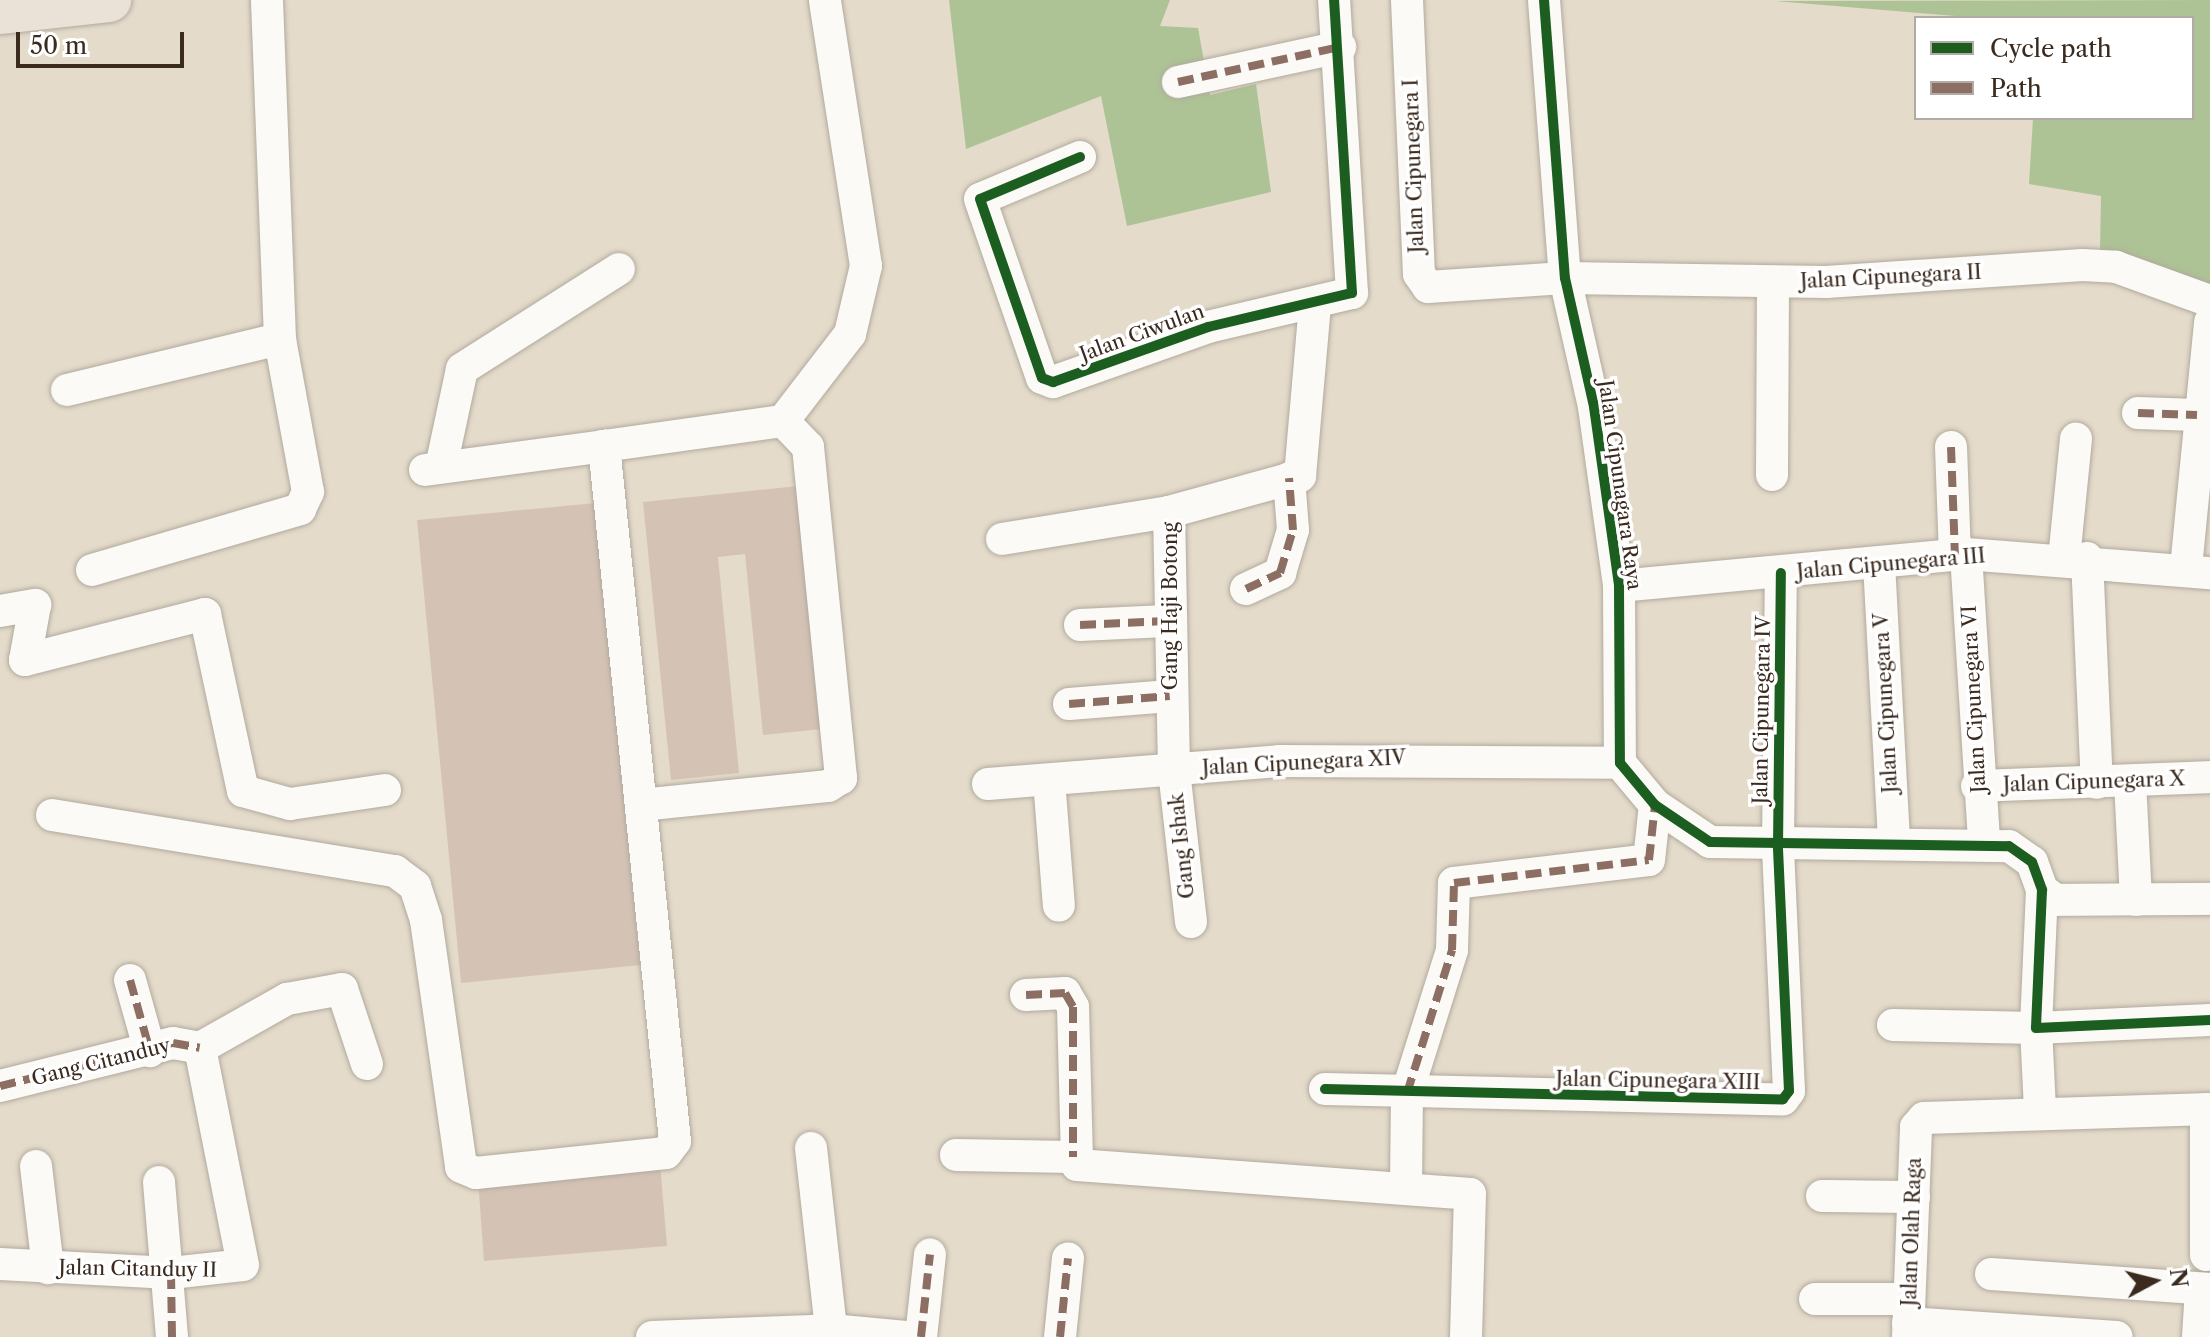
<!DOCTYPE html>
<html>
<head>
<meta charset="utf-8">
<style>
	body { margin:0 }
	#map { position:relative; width:2210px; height:1337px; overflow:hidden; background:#e4dbca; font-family:"Libre Caslon Text",serif }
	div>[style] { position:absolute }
	.forest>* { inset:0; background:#adc395 }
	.building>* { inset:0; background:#d4c3b5 }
	.roads { filter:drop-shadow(0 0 2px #b1aa9e) drop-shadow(0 0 2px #b1aa9e) }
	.minor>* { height:32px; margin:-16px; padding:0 16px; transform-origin:16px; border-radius:16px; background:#fbfaf7 }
	.highway>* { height:44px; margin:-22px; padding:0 22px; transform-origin:22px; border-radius:22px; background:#eae2d6 }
	.quiet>* { height:8px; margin-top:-4px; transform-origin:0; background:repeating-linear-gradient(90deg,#8d6e63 0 16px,transparent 0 24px) }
	.cycleway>* { height:10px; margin:-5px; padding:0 5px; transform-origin:5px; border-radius:5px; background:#1b5e20 }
	span { translate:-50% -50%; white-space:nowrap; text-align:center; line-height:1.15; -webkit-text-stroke:7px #fff; paint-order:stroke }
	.street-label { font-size:20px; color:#3b2a1e }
	.legend { position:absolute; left:1914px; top:16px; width:280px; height:104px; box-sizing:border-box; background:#fff; border:2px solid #b1aaa5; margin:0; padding:10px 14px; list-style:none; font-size:24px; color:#3b2a1e }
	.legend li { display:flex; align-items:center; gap:16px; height:40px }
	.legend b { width:40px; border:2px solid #b1aaa5 }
	.north { position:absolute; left:2114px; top:1241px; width:80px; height:80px; -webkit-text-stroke:6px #fff; paint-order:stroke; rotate:83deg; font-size:22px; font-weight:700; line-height:32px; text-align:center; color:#3b2a1e }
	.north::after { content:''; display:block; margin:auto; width:28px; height:36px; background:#3b2a1e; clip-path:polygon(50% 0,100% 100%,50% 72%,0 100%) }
	.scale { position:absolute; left:16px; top:32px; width:168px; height:36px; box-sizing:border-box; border:4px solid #3b2a1e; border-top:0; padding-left:10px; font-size:24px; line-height:28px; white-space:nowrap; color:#3b2a1e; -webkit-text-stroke:6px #fff; paint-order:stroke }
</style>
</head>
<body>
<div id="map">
	<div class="forest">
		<div style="clip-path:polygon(949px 0,1170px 0,1160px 26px,1198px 28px,1210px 95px,1256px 84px,1271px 192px,1127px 226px,1101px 96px,966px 149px)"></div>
		<div style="clip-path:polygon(2210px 0,2210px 288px,2100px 251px,2101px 196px,2029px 184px,2033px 118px,2192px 118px,2192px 18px,1979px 18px,1776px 1px)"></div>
	</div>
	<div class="building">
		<div style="clip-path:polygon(808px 485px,832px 728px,763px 735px,745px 554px,718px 557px,739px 773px,671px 780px,643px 502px)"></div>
		<div style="clip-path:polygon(596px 503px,640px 965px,461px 983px,417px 520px)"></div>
		<div style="clip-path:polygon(660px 1164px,667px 1246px,484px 1261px,478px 1179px)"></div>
	</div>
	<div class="roads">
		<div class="minor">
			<div style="left:1407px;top:0;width:274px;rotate:87.5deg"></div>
			<div style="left:1419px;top:274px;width:16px;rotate:55deg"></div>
			<div style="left:1428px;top:287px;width:137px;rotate:-3.8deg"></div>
			<div style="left:1565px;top:278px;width:261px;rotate:0.9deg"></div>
			<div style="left:1826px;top:282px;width:257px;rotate:-3.8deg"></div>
			<div style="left:2082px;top:265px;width:34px;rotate:3deg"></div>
			<div style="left:2116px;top:267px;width:100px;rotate:19.9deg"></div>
			<div style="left:1544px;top:0;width:279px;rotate:85.7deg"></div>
			<div style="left:1565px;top:278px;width:132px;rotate:77.3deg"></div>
			<div style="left:1594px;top:407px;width:181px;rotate:82deg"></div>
			<div style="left:1619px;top:586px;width:177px;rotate:89.7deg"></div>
			<div style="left:1620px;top:763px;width:55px;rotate:50.2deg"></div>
			<div style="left:1655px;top:805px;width:66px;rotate:33.9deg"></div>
			<div style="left:1710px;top:842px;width:299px;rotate:0.8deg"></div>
			<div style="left:2009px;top:846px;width:28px;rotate:35deg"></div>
			<div style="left:2032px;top:862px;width:30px;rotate:70deg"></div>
			<div style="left:2042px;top:890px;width:138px;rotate:92.5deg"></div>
			<div style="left:2036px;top:1028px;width:174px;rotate:-2.6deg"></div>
			<div style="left:1178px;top:82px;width:166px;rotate:-12.2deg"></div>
			<div style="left:1080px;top:157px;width:108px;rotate:157.2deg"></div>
			<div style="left:980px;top:199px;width:189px;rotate:70.9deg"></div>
			<div style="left:1042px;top:378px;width:12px;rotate:20deg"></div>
			<div style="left:1053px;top:382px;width:164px;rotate:-19.5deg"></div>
			<div style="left:1208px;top:327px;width:148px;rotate:-13.3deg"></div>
			<div style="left:1352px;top:293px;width:294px;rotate:-93.5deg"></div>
			<div style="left:67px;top:390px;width:219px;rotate:-13.5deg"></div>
			<div style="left:2138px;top:413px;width:59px;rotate:1.9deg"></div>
			<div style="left:783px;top:421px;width:110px;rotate:-52.4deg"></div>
			<div style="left:850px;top:334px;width:70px;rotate:-76.8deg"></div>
			<div style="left:866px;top:266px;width:269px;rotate:-98.8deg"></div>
			<div style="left:1951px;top:447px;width:108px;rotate:87.9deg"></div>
			<div style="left:441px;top:467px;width:100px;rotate:-77.9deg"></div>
			<div style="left:462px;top:369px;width:186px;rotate:-32.5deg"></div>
			<div style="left:425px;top:470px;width:181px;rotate:-7.6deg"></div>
			<div style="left:1772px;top:475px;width:193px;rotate:-89.7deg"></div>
			<div style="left:1002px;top:539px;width:169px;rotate:-9.2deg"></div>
			<div style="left:1966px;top:554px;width:290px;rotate:86.4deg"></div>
			<div style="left:2087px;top:558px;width:225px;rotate:87.5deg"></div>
			<div style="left:2064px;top:559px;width:121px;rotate:-84.3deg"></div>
			<div style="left:1879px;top:563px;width:279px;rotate:86.9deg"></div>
			<div style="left:2186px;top:568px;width:247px;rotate:-84.4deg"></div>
			<div style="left:92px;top:570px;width:217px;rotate:-16.3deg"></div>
			<div style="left:300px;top:509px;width:19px;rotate:-65deg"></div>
			<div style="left:308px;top:492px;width:156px;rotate:-100.4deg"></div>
			<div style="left:280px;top:339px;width:339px;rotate:-92.2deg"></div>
			<div style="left:1619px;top:586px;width:348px;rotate:-5.3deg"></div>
			<div style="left:1966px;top:554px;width:245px;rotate:4.5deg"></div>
			<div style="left:1246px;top:589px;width:38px;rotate:-25deg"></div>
			<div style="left:1280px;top:573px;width:45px;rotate:-73.2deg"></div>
			<div style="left:1293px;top:530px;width:52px;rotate:-94.4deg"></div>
			<div style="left:0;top:611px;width:36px;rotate:-10deg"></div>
			<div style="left:35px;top:605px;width:56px;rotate:100.3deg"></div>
			<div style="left:25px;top:660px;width:186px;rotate:-14.3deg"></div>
			<div style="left:205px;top:614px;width:181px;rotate:77.9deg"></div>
			<div style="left:243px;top:791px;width:49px;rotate:15.5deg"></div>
			<div style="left:290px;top:804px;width:96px;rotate:-8.4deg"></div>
			<div style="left:1080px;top:625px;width:86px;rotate:-2.7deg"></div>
			<div style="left:1069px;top:704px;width:101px;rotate:-4.5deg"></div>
			<div style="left:1049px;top:780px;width:126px;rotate:85.5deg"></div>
			<div style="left:2130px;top:781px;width:119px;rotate:87.1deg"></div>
			<div style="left:988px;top:784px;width:292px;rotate:-4.5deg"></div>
			<div style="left:1279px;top:761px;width:341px;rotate:0.3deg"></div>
			<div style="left:1977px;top:786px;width:233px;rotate:-2.2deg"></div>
			<div style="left:52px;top:815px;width:348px;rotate:9.3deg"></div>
			<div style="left:395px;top:871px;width:25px;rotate:37deg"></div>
			<div style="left:415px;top:886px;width:36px;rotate:72deg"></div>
			<div style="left:426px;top:920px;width:249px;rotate:81.9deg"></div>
			<div style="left:461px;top:1167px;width:16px;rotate:22deg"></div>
			<div style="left:476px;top:1173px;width:191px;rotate:-6deg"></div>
			<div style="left:666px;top:1153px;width:15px;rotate:-53deg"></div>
			<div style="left:675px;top:1141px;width:699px;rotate:-95.83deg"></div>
			<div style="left:604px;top:446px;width:181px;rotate:-8deg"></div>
			<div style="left:783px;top:421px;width:36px;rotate:46deg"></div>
			<div style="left:808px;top:447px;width:333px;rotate:84.3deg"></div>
			<div style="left:841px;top:778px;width:15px;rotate:148deg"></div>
			<div style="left:828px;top:786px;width:187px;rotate:174.2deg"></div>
			<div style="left:2042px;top:890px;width:17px;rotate:36deg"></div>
			<div style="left:2056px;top:900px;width:154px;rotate:-0.4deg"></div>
			<div style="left:1191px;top:922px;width:153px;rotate:-96.4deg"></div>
			<div style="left:1174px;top:770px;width:258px;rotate:-91.1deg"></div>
			<div style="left:1169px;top:512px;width:136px;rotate:-15.4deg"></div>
			<div style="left:1300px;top:476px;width:173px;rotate:-85deg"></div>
			<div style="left:130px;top:980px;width:74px;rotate:74.3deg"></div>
			<div style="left:1026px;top:995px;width:39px;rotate:-3deg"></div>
			<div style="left:1065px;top:993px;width:16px;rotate:60deg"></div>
			<div style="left:1073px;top:1007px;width:158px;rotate:88.5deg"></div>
			<div style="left:1077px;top:1165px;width:394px;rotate:4.2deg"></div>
			<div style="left:1470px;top:1194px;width:143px;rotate:91.6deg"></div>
			<div style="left:1893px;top:1025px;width:143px;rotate:1.2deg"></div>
			<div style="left:2036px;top:1028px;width:83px;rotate:87.2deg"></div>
			<div style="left:200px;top:1048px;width:100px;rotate:-29.4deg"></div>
			<div style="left:287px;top:999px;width:56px;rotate:-10.3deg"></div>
			<div style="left:342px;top:989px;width:79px;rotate:71.6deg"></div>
			<div style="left:0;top:1086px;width:178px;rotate:-14deg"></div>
			<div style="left:173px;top:1043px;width:27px;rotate:10deg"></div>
			<div style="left:1325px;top:1089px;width:458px;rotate:1.3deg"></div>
			<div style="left:1783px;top:1099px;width:10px;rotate:-53deg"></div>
			<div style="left:1789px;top:1091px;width:244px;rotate:-92.6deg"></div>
			<div style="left:1778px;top:847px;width:274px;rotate:-89.4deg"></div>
			<div style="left:811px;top:1148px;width:183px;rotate:83.7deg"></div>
			<div style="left:956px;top:1155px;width:117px;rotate:1deg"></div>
			<div style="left:36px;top:1166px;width:103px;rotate:83.3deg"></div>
			<div style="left:159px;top:1182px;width:156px;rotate:85.2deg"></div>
			<div style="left:1406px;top:1187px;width:94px;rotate:-89.4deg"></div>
			<div style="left:1407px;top:1093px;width:150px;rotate:-72.5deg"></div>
			<div style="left:1452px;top:950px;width:67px;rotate:-88.3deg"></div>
			<div style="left:1454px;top:883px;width:196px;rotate:-6.7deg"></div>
			<div style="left:1649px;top:860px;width:55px;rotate:-83.8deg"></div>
			<div style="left:1822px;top:1196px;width:92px;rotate:0.6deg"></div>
			<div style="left:2206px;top:1255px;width:146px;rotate:-90deg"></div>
			<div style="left:0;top:1264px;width:171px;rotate:3deg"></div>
			<div style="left:171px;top:1273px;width:72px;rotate:-6.3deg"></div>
			<div style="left:243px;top:1265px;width:221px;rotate:-101.2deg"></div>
			<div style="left:1991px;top:1274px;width:220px;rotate:3.9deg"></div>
			<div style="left:1815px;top:1299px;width:94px"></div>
			<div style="left:1908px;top:1323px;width:209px;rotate:3.8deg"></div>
			<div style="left:652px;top:1337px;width:179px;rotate:-2.2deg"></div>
			<div style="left:831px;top:1330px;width:75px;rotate:5.3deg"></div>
			<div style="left:921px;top:1337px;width:83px;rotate:-83.8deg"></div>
			<div style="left:1060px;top:1337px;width:79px;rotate:-84.2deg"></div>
			<div style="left:1908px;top:1337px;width:210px;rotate:-87.8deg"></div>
			<div style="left:1916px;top:1127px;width:12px;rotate:-48deg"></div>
			<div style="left:1924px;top:1118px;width:286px;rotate:-1.8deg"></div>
			<div style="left:2198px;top:1337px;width:48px;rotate:-86.4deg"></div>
		</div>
		<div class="highway">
			<div style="left:0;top:12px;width:110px;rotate:-6.3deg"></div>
		</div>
	</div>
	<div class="quiet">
		<div style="left:1178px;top:82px;width:166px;rotate:-12.2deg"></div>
		<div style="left:2138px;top:413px;width:59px;rotate:1.9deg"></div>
		<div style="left:1951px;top:447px;width:108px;rotate:87.9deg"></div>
		<div style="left:1246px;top:589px;width:38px;rotate:-25deg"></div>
		<div style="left:1280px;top:573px;width:45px;rotate:-73.2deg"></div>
		<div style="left:1293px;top:530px;width:52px;rotate:-94.4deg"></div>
		<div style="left:1080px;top:625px;width:86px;rotate:-2.7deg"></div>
		<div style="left:1069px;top:704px;width:101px;rotate:-4.5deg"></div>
		<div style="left:130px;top:980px;width:74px;rotate:74.3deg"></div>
		<div style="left:1026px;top:995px;width:39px;rotate:-3deg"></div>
		<div style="left:1065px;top:993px;width:16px;rotate:60deg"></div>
		<div style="left:1073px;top:1007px;width:150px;rotate:90deg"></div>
		<div style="left:0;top:1086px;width:178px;rotate:-14deg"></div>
		<div style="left:173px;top:1043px;width:27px;rotate:10deg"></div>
		<div style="left:1407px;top:1093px;width:150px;rotate:-72.5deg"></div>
		<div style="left:1452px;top:950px;width:67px;rotate:-88.3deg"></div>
		<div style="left:1454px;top:883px;width:196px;rotate:-6.7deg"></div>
		<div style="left:1649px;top:860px;width:55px;rotate:-83.8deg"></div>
		<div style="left:171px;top:1273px;width:64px;rotate:89.1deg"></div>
		<div style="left:921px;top:1337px;width:83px;rotate:-83.8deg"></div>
		<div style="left:1060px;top:1337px;width:79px;rotate:-84.2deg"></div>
	</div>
	<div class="cycleway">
		<div style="left:1544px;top:0;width:279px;rotate:85.7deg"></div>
		<div style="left:1565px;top:278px;width:132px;rotate:77.3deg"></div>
		<div style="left:1594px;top:407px;width:181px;rotate:82deg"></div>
		<div style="left:1619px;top:586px;width:177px;rotate:89.7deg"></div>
		<div style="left:1620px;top:763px;width:55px;rotate:50.2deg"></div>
		<div style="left:1655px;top:805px;width:66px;rotate:33.9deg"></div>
		<div style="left:1710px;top:842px;width:299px;rotate:0.8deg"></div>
		<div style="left:2009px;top:846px;width:28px;rotate:35deg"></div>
		<div style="left:2032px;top:862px;width:30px;rotate:70deg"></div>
		<div style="left:2042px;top:890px;width:138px;rotate:92.5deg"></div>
		<div style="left:2036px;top:1028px;width:174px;rotate:-2.6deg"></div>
		<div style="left:1080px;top:157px;width:108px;rotate:157.2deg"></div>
		<div style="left:980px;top:199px;width:189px;rotate:70.9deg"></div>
		<div style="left:1042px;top:378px;width:12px;rotate:20deg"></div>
		<div style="left:1053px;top:382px;width:164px;rotate:-19.5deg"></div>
		<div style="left:1208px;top:327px;width:148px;rotate:-13.3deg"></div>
		<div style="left:1352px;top:293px;width:294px;rotate:-93.5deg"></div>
		<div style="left:1325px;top:1089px;width:458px;rotate:1.3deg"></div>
		<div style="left:1783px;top:1099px;width:10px;rotate:-53deg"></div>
		<div style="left:1789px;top:1091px;width:244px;rotate:-92.6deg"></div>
		<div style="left:1778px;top:847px;width:274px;rotate:-89.4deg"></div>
	</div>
	<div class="street-label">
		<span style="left:1414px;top:166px;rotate:-92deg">Jalan Cipunegara I</span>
		<span style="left:1891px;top:277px;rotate:-3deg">Jalan Cipunegara II</span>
		<span style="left:1142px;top:333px;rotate:-20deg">Jalan Ciwulan</span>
		<span style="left:1620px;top:485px;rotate:82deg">Jalan Cipunagara Raya</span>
		<span style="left:1891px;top:564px;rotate:-5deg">Jalan Cipunegara III</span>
		<span style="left:1170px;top:606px;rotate:-90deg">Gang Haji Botong</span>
		<span style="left:1974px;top:699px;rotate:-93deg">Jalan Cipunegara VI</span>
		<span style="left:1886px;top:703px;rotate:-93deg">Jalan Cipunegara V</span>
		<span style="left:1762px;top:710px;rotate:-89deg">Jalan Cipunegara IV</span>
		<span style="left:1304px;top:763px;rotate:-3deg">Jalan Cipunegara XIV</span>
		<span style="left:2094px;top:782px;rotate:-2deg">Jalan Cipunegara X</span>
		<span style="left:1182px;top:846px;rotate:-96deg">Gang Ishak</span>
		<span style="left:101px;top:1062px;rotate:-14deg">Gang Citanduy</span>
		<span style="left:1658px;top:1081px;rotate:1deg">Jalan Cipunegara XIII</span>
		<span style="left:1912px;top:1232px;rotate:-88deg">Jalan Olah Raga</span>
		<span style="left:138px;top:1269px;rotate:1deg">Jalan Citanduy II</span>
	</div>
	<ul class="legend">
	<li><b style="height:10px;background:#1b5e20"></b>Cycle path</li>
	<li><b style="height:10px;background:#8d6e63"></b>Path</li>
	</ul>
	<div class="north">N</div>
	<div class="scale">50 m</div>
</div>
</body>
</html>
